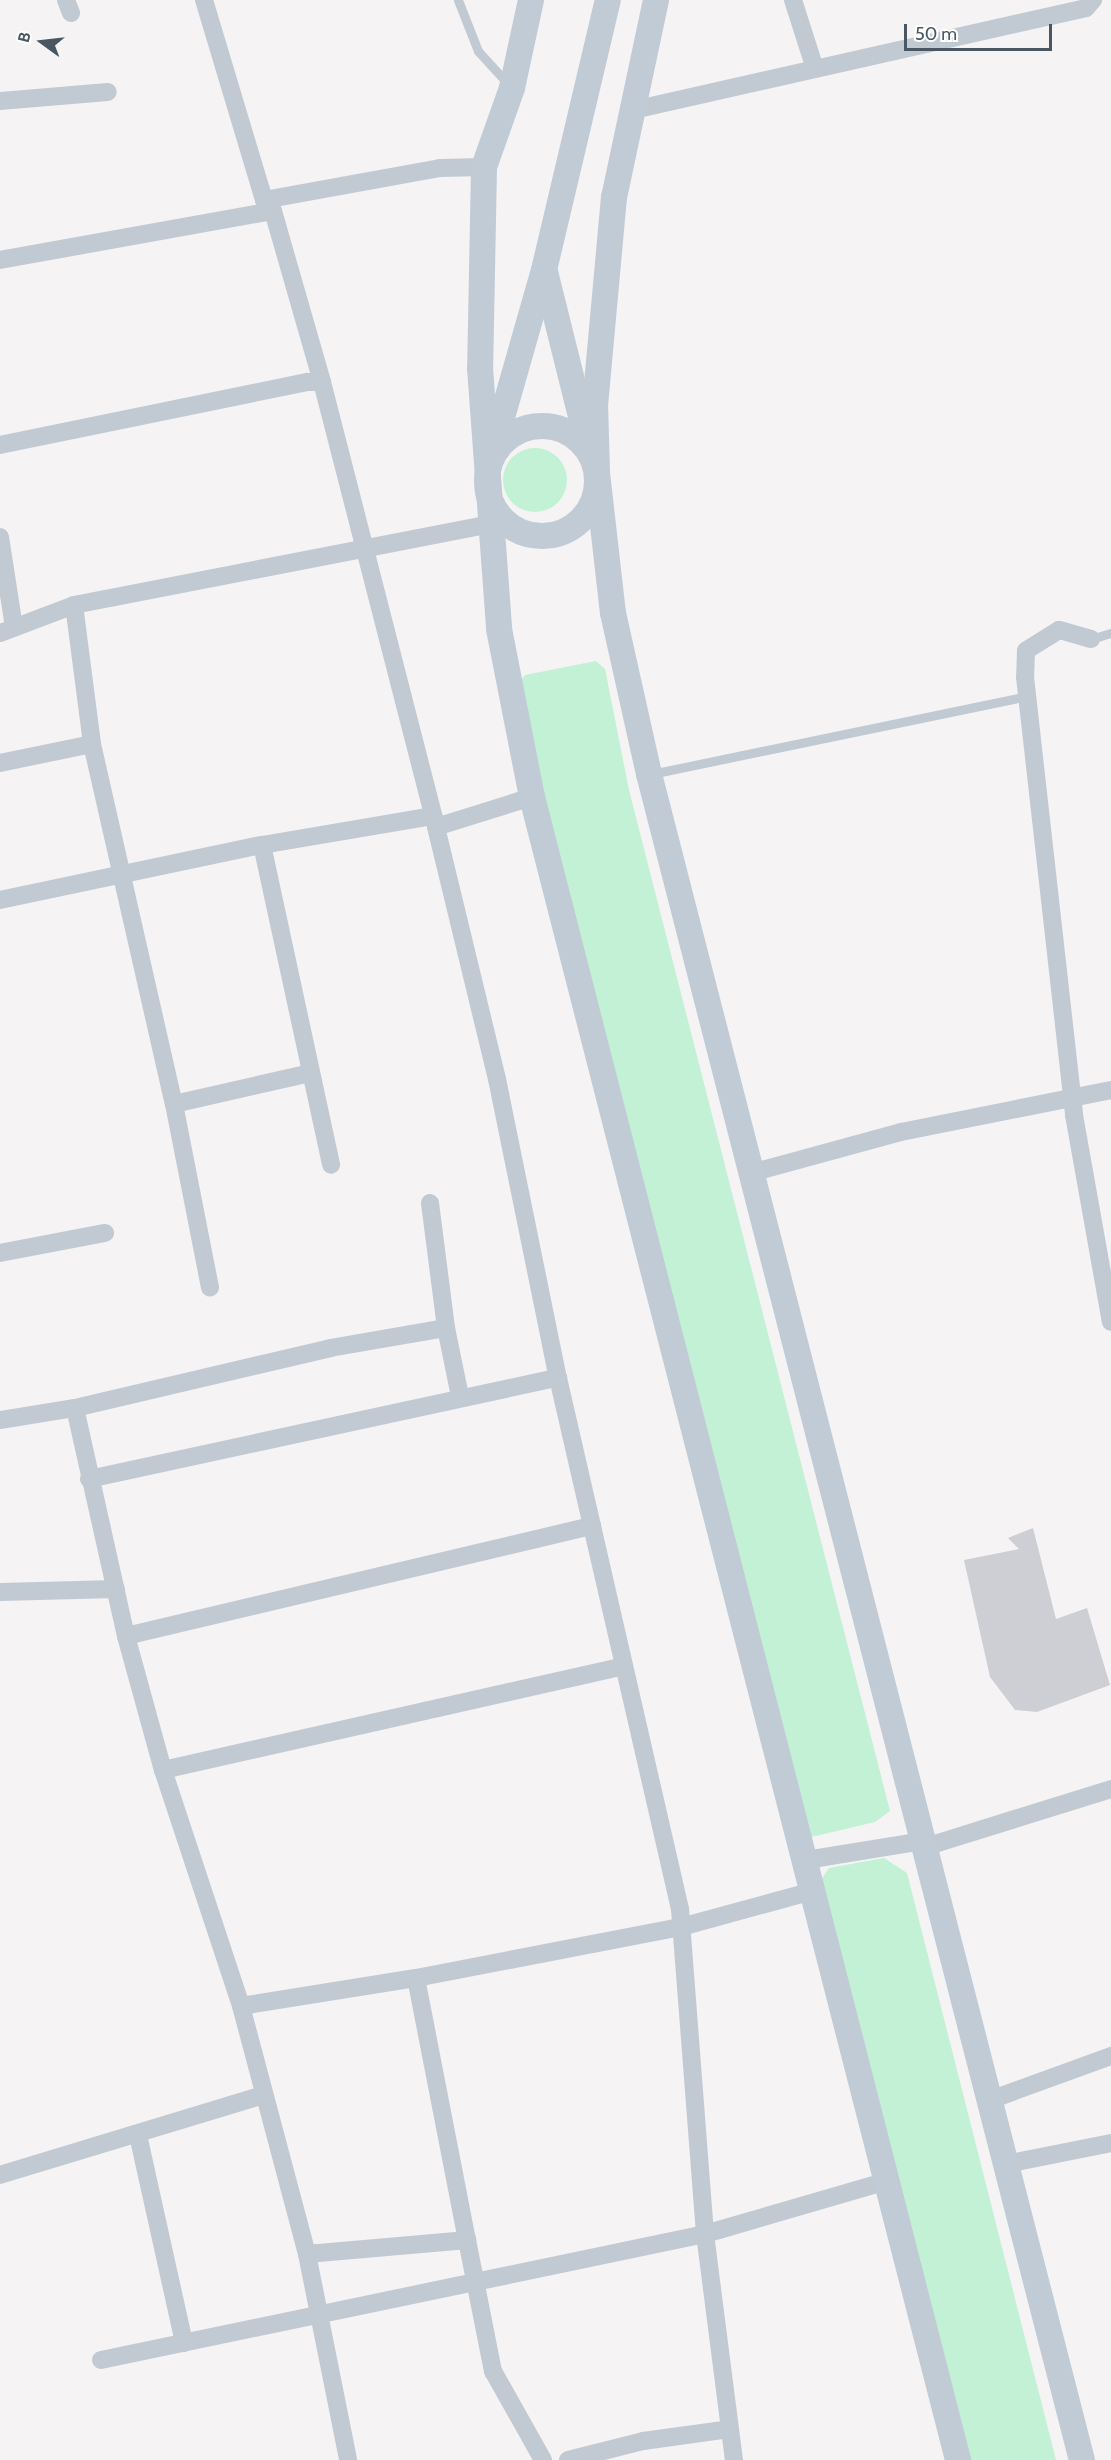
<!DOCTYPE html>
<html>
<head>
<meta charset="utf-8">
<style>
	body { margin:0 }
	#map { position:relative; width:1111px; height:2460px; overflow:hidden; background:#f5f3f3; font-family:Cabin,sans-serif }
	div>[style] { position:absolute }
	.green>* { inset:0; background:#c3f1d5 }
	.round { border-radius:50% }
	.building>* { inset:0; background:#cdcfd5 }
	.lane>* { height:9px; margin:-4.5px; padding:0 4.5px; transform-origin:4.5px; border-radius:4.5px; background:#c1cad2 }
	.street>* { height:18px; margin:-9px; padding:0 9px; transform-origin:9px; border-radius:9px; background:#c1cad2 }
	.secondary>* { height:26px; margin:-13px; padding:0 13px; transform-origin:13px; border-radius:13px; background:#c1cbd6 }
	.secondary>.ring { margin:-13px; padding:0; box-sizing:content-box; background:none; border:26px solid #c1cbd6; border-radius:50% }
	span { translate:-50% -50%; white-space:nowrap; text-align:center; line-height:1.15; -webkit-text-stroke:4.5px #fff; paint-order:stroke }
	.north { position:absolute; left:12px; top:12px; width:60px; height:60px; -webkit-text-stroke:4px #fff; paint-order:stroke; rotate:285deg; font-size:16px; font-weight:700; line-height:24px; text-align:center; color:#4a5661 }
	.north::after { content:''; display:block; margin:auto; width:21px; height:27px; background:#4a5661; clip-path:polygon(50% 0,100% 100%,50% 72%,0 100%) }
	.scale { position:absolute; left:904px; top:24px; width:148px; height:27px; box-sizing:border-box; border:3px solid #4a5661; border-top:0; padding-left:8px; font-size:18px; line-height:21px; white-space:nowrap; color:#4a5661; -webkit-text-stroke:4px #fff; paint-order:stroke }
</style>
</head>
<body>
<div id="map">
	<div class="green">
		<div class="round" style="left:503px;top:448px;width:64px;height:64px"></div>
		<div style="clip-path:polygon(596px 661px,605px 669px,629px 790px,890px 1811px,875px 1822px,807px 1838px,542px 806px,519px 683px,525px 675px)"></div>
		<div style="clip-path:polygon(884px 1858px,907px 1873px,1056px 2460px,965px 2460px,818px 1884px,829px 1868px)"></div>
	</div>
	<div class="building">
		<div style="clip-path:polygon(1033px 1528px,1056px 1619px,1087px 1608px,1110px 1685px,1037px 1712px,1015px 1710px,990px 1677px,964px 1560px,1019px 1549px,1008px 1538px)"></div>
	</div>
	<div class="lane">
		<div style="left:458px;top:0;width:55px;rotate:68.6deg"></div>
		<div style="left:478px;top:51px;width:47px;rotate:47.6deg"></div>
		<div style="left:1091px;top:639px;width:21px;rotate:-17deg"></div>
		<div style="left:651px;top:774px;width:384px;rotate:-11.7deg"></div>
	</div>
	<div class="street">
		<div style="left:66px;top:0;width:14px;rotate:69deg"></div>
		<div style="left:204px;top:0;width:209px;rotate:73.3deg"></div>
		<div style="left:264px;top:200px;width:14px;rotate:51deg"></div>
		<div style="left:273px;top:211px;width:178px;rotate:74deg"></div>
		<div style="left:322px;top:382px;width:459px;rotate:75.6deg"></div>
		<div style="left:436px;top:827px;width:259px;rotate:76.4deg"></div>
		<div style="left:497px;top:1079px;width:305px;rotate:78.5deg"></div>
		<div style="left:558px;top:1378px;width:545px;rotate:77.06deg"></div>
		<div style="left:680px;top:1909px;width:326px;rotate:85.6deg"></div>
		<div style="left:705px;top:2234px;width:228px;rotate:82.7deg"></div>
		<div style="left:793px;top:0;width:72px;rotate:72.3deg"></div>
		<div style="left:0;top:101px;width:108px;rotate:-4.8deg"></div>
		<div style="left:629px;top:111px;width:468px;rotate:-12.7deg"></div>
		<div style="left:1086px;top:8px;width:11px;rotate:-49deg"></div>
		<div style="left:264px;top:200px;width:179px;rotate:-10.3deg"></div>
		<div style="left:440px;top:168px;width:44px;rotate:-1.3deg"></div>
		<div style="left:0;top:260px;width:277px;rotate:-10.2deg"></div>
		<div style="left:0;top:445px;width:314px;rotate:-11.6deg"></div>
		<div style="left:308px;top:382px;width:14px"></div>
		<div style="left:0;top:537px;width:91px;rotate:81.2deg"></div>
		<div style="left:74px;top:605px;width:140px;rotate:82.6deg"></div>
		<div style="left:92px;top:744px;width:369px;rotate:77.2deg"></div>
		<div style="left:174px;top:1104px;width:187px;rotate:78.9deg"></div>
		<div style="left:0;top:633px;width:79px;rotate:-20.7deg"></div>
		<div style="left:74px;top:605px;width:424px;rotate:-11deg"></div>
		<div style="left:1091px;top:639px;width:33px;rotate:-164deg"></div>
		<div style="left:1059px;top:630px;width:39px;rotate:148deg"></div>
		<div style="left:1026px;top:651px;width:26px;rotate:92deg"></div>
		<div style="left:1025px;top:677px;width:441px;rotate:83.6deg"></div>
		<div style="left:1074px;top:1115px;width:210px;rotate:79.9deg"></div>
		<div style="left:0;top:763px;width:94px;rotate:-11.7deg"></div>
		<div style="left:436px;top:827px;width:101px;rotate:-17.4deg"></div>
		<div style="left:262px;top:845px;width:327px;rotate:77.8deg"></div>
		<div style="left:0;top:900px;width:268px;rotate:-11.9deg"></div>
		<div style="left:262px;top:845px;width:174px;rotate:-9.6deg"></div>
		<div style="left:174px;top:1104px;width:140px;rotate:-12.8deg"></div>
		<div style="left:751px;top:1173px;width:156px;rotate:-15.3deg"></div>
		<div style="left:901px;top:1132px;width:214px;rotate:-11.3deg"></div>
		<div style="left:430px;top:1203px;width:126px;rotate:82.7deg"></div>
		<div style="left:446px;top:1328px;width:69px;rotate:78.4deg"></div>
		<div style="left:0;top:1253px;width:107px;rotate:-10.8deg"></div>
		<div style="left:75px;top:1408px;width:234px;rotate:77.4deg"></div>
		<div style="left:126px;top:1636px;width:139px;rotate:74.6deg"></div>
		<div style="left:163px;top:1770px;width:249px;rotate:71.7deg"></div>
		<div style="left:241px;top:2006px;width:257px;rotate:75.1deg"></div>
		<div style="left:307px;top:2254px;width:210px;rotate:78.7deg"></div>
		<div style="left:0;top:1420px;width:76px;rotate:-9.1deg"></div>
		<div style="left:75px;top:1408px;width:262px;rotate:-13.2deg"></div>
		<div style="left:330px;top:1348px;width:118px;rotate:-9.8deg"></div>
		<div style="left:89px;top:1479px;width:480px;rotate:-12.2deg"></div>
		<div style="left:0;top:1592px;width:116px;rotate:-1.5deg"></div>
		<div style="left:126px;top:1636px;width:479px;rotate:-13.3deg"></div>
		<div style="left:163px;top:1770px;width:472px;rotate:-12.7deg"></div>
		<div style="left:925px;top:1847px;width:195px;rotate:-17.3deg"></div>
		<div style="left:806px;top:1860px;width:119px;rotate:-9.2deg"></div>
		<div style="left:416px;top:1978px;width:267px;rotate:79deg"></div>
		<div style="left:241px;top:2006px;width:177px;rotate:-9.1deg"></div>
		<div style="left:416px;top:1978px;width:270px;rotate:-10.9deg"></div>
		<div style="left:681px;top:1927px;width:137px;rotate:-15.3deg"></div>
		<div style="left:990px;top:2100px;width:129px;rotate:-20deg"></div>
		<div style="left:138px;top:2135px;width:213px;rotate:77.5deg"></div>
		<div style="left:1006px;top:2164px;width:107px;rotate:-11.3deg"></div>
		<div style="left:0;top:2175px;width:275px;rotate:-16.9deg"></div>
		<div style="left:307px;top:2254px;width:161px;rotate:-5deg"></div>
		<div style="left:467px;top:2240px;width:134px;rotate:78.8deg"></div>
		<div style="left:493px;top:2371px;width:102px;rotate:60.7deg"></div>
		<div style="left:101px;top:2360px;width:617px;rotate:-11.78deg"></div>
		<div style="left:705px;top:2234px;width:191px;rotate:-16.2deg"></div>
		<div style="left:568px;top:2460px;width:77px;rotate:-14.2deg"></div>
		<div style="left:643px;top:2441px;width:87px;rotate:-7.9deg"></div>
	</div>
	<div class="secondary">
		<div style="left:531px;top:0;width:90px;rotate:102.2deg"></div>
		<div style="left:512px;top:88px;width:84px;rotate:109.5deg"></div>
		<div style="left:484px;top:167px;width:201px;rotate:91.1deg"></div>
		<div style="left:480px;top:368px;width:262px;rotate:85.8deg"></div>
		<div style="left:499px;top:629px;width:171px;rotate:78.9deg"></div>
		<div style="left:532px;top:797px;width:1717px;rotate:75.63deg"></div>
		<div style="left:656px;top:0;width:201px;rotate:102deg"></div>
		<div style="left:614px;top:197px;width:208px;rotate:95.2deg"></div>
		<div style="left:595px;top:404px;width:69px;rotate:88.3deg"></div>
		<div style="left:597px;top:473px;width:141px;rotate:83.5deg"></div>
		<div style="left:613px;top:613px;width:165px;rotate:77.4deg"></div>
		<div style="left:649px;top:774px;width:1741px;rotate:75.6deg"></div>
		<div style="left:545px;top:272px;width:165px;rotate:76deg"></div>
		<div class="ring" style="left:487px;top:426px;width:84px;height:84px"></div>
		<div style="left:491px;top:456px;width:193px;rotate:-74.1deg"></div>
		<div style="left:544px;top:270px;width:277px;rotate:-76.7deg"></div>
	</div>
	<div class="north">B</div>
	<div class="scale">50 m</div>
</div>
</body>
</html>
